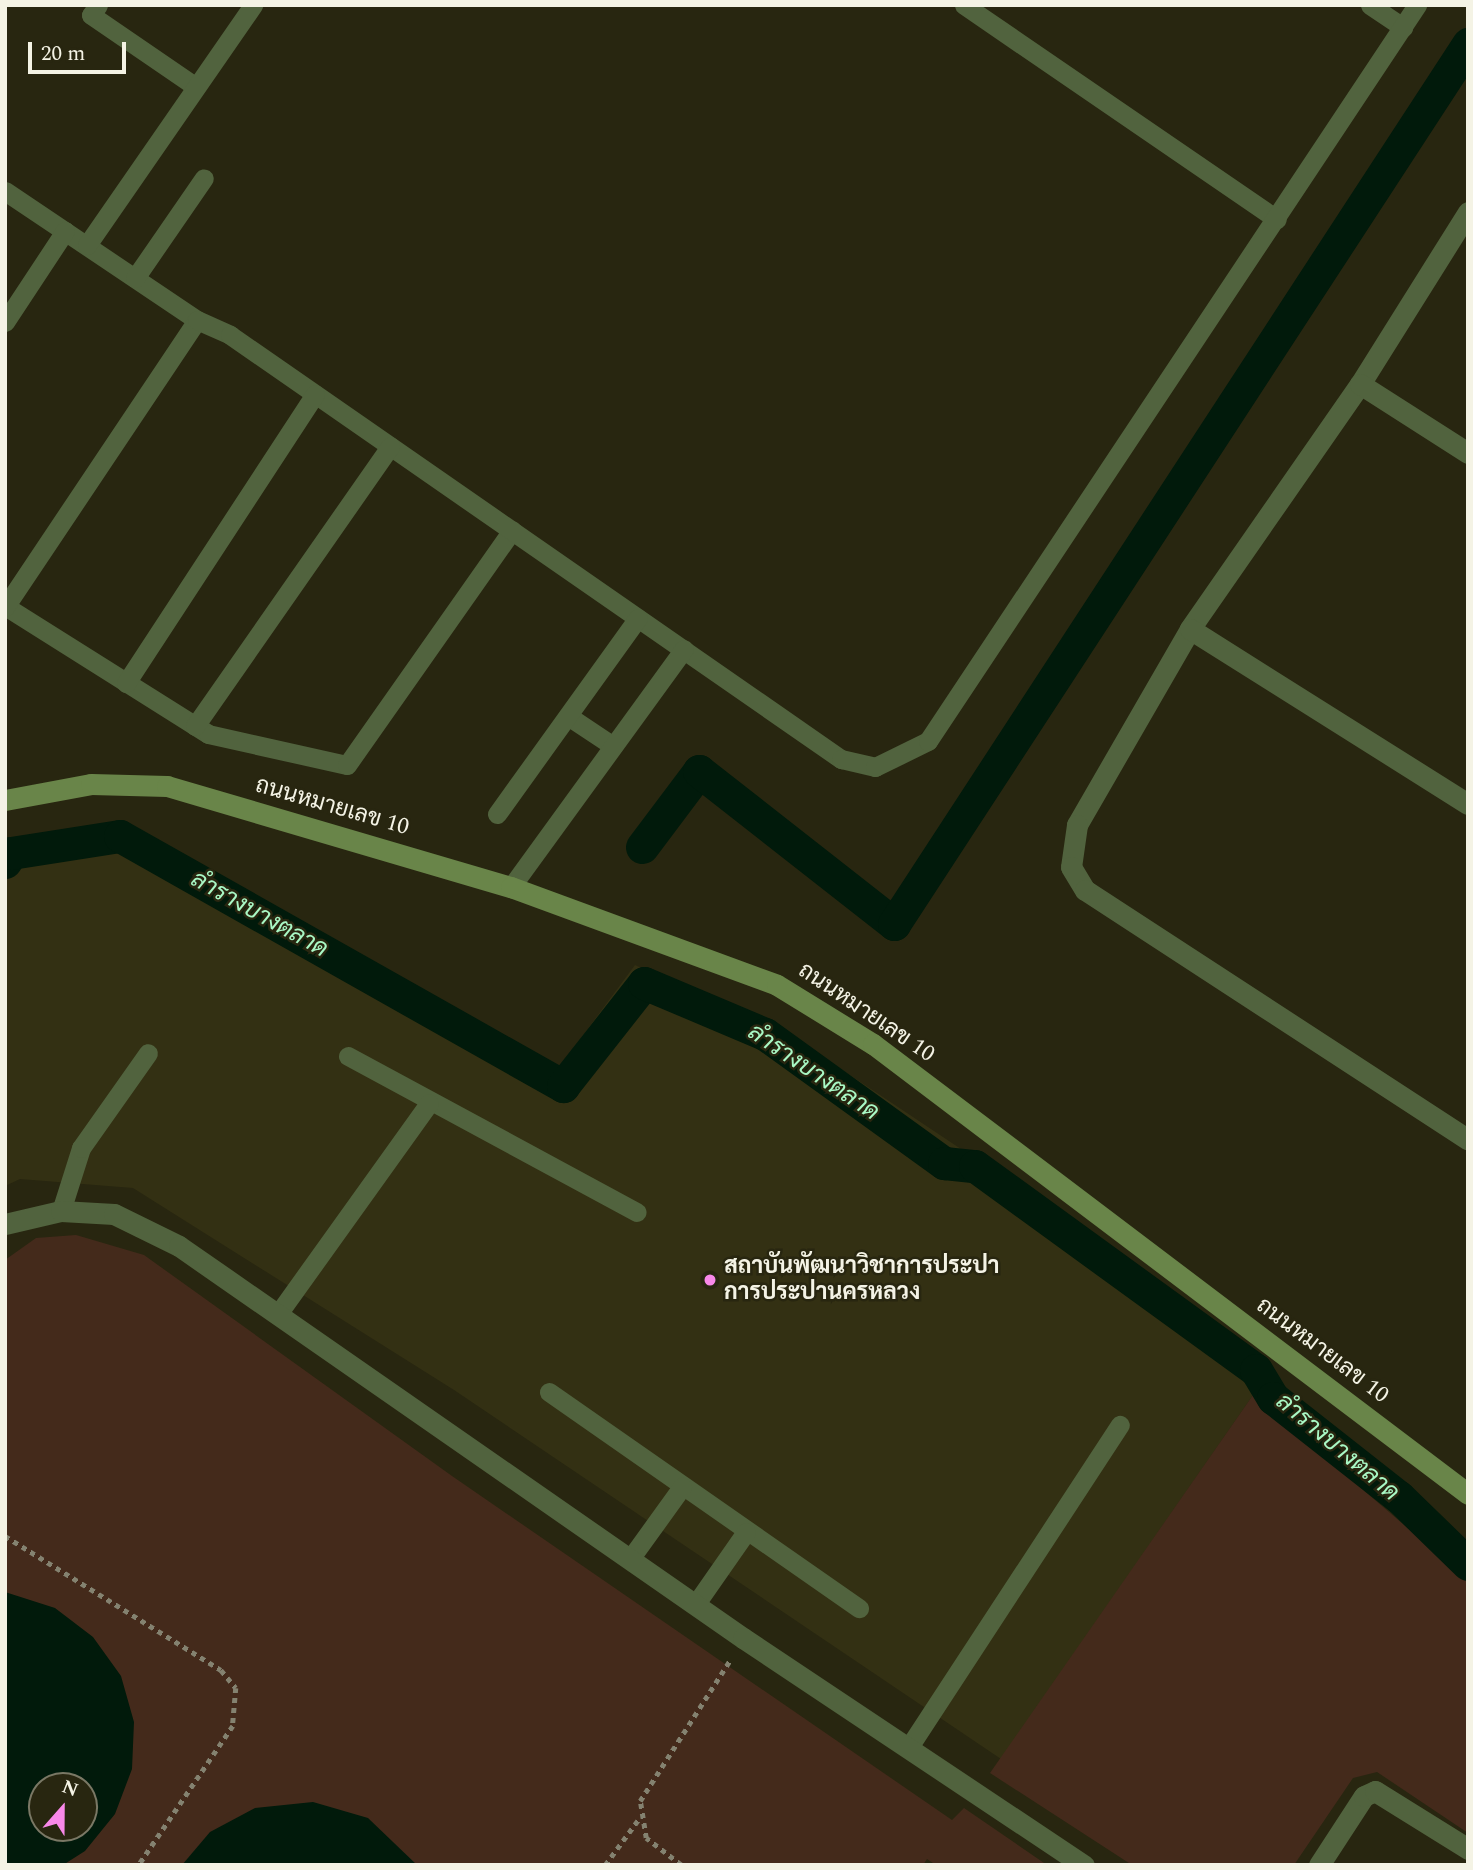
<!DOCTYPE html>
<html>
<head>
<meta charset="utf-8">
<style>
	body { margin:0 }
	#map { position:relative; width:1473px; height:1870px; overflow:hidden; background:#282610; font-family:Spectral,Sarabun,serif }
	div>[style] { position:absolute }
	.built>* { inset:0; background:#333013 }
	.green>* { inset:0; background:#442a1b }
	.water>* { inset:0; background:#011a0b }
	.canal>* { height:33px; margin:-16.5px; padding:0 16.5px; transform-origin:16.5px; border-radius:16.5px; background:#011a0b }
	.path>* { height:4.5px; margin-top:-2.25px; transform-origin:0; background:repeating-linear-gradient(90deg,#848270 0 5px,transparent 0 10px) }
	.lane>* { height:19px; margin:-9.5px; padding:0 9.5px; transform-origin:9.5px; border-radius:9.5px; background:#51633e }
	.street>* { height:21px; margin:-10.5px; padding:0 10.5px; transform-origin:10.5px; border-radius:10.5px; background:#51633e }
	.secondary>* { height:21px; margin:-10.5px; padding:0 10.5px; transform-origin:10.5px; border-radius:10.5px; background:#698549 }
	.dots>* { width:19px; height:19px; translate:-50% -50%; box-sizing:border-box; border:4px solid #282610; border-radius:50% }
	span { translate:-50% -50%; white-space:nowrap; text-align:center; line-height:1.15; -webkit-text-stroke:5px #282610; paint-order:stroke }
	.street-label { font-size:23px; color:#f4f3e5 }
	.poi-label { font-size:23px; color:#f4f3e5; font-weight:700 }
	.left { translate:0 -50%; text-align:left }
	.water-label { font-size:24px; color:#a9f8c5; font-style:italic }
	.frame { position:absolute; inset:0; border:7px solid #f4f3e5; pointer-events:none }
	.north { position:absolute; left:28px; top:1772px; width:70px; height:70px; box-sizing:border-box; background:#282610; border:2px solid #7a7865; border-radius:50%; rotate:21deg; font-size:19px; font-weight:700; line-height:28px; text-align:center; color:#f4f3e5 }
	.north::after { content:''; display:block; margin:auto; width:24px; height:32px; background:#f888e9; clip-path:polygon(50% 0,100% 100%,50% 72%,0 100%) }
	.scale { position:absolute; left:28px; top:42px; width:98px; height:32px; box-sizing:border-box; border:4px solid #f4f3e5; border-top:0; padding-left:9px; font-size:21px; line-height:24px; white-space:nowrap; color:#f4f3e5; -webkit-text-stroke:5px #282610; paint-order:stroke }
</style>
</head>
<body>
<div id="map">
	<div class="built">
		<div style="clip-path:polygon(123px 823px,555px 1073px,635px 965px,802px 1043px,970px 1155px,1269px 1372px,1001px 1759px,454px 1390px,133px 1188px,20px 1179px,5px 1186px,5px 841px)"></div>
	</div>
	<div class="green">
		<div style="clip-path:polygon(evenodd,76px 1235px,144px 1255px,452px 1476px,952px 1820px,964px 1808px,1047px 1865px,936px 1865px,927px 1859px,923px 1865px,5px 1865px,5px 1260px,36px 1238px,76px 1235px,42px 1786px,84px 1786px,84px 1828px,42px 1828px,42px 1786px)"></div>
		<div style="clip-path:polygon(1253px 1395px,1468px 1580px,1468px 1833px,1377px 1772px,1353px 1778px,1294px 1865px,1132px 1865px,990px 1773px)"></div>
	</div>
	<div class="water">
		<div style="clip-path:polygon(evenodd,5px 1592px,55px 1608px,93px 1637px,121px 1676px,134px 1722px,132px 1769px,115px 1814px,85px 1851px,63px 1865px,5px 1865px,5px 1592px,42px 1786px,84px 1786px,84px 1828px,42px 1828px,42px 1786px)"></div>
		<div style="clip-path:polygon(313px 1802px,368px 1818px,417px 1865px,182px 1865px,210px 1832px,255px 1808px)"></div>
	</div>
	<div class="canal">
		<div style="left:642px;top:847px;width:95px;rotate:-53.1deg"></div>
		<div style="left:699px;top:771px;width:248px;rotate:38.1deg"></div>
		<div style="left:894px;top:924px;width:1051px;rotate:-56.88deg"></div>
		<div style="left:5px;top:862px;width:11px;rotate:-56deg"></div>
		<div style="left:11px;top:853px;width:110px;rotate:-8.9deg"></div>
		<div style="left:120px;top:836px;width:509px;rotate:29.44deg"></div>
		<div style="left:563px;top:1086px;width:131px;rotate:-51.8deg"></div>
		<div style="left:644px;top:983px;width:131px;rotate:22.9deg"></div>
		<div style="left:765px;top:1034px;width:221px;rotate:35.8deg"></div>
		<div style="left:944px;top:1163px;width:31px;rotate:6deg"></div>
		<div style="left:975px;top:1166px;width:347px;rotate:36deg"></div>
		<div style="left:1256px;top:1370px;width:33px;rotate:59deg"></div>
		<div style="left:1273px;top:1398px;width:160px;rotate:38.2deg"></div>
		<div style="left:1399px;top:1497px;width:96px;rotate:44.2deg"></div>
	</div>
	<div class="path">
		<div style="left:5px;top:1536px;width:254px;rotate:31.8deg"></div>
		<div style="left:221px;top:1670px;width:23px;rotate:50deg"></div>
		<div style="left:236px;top:1688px;width:38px;rotate:95deg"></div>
		<div style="left:233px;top:1726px;width:168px;rotate:124.1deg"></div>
		<div style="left:605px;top:1865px;width:56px;rotate:-53.7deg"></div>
		<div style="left:681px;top:1865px;width:44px;rotate:-142.4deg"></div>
		<div style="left:646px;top:1838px;width:37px;rotate:-99deg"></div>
		<div style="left:640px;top:1801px;width:167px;rotate:-57.4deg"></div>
	</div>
	<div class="lane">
		<div style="left:98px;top:5px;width:12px;rotate:125deg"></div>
		<div style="left:91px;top:15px;width:127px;rotate:34.4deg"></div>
		<div style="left:964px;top:5px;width:379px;rotate:34.4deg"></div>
		<div style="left:1370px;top:5px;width:40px;rotate:34deg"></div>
		<div style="left:5px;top:191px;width:231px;rotate:33.9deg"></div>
		<div style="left:87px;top:245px;width:292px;rotate:-55.3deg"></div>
		<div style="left:135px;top:278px;width:121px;rotate:-55.4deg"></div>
		<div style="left:5px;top:322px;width:109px;rotate:-56.6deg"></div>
		<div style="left:5px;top:606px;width:240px;rotate:32.2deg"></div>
		<div style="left:208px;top:734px;width:142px;rotate:12.6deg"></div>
		<div style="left:347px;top:765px;width:287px;rotate:-54.9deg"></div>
		<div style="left:5px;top:607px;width:345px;rotate:-56.2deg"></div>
		<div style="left:197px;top:320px;width:36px;rotate:24deg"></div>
		<div style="left:230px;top:335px;width:744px;rotate:34.76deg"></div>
		<div style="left:841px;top:759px;width:35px;rotate:13deg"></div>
		<div style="left:875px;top:767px;width:59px;rotate:-26.1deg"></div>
		<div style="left:928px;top:741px;width:884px;rotate:-56.4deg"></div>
		<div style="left:126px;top:683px;width:345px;rotate:-56.8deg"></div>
		<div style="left:568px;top:716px;width:54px;rotate:33.7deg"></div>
		<div style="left:195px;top:726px;width:341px;rotate:-55.1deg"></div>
		<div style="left:497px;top:814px;width:241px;rotate:-54.3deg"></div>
		<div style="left:511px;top:887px;width:294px;rotate:-54deg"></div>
		<div style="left:348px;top:1056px;width:328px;rotate:28.4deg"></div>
		<div style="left:61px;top:1211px;width:66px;rotate:-72.4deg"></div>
		<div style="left:81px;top:1148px;width:116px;rotate:-54.8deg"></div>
		<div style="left:278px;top:1314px;width:259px;rotate:-54.4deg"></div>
		<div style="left:549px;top:1392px;width:378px;rotate:34.9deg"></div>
		<div style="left:630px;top:1559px;width:89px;rotate:-54.2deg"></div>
		<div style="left:695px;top:1605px;width:89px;rotate:-55.1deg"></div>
		<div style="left:909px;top:1747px;width:385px;rotate:-56.8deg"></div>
	</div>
	<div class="street">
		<div style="left:1468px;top:212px;width:203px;rotate:122.1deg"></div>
		<div style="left:1360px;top:384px;width:298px;rotate:124.8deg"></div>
		<div style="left:1190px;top:629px;width:226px;rotate:120deg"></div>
		<div style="left:1077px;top:825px;width:42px;rotate:98.1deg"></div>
		<div style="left:1071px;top:867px;width:27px;rotate:59deg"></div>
		<div style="left:1085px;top:890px;width:457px;rotate:33.1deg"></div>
		<div style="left:1360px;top:384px;width:128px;rotate:32.6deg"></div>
		<div style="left:1190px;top:629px;width:328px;rotate:32.2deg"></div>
		<div style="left:5px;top:1224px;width:57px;rotate:-13.1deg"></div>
		<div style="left:61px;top:1211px;width:53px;rotate:3.2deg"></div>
		<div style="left:114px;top:1214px;width:72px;rotate:26.2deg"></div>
		<div style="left:179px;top:1246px;width:687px;rotate:34.8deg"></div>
		<div style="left:743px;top:1638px;width:410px;rotate:33.7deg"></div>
		<div style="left:1319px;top:1865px;width:82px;rotate:-56.9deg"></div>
		<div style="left:1364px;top:1796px;width:12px;rotate:-24deg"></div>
		<div style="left:1375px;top:1791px;width:110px;rotate:31.9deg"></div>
	</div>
	<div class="secondary">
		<div style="left:5px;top:800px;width:87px;rotate:-10.5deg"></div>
		<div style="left:91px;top:784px;width:76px;rotate:1.5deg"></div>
		<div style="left:167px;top:786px;width:359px;rotate:16.4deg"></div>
		<div style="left:511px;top:887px;width:283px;rotate:20.2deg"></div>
		<div style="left:777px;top:985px;width:113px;rotate:31.6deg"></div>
		<div style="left:873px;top:1044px;width:746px;rotate:37.1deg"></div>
	</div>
	<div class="dots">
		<div style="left:710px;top:1280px;background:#f888e9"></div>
	</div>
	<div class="street-label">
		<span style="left:332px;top:807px;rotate:16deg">ถนนหมายเลข 10</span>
		<span style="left:866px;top:1013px;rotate:34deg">ถนนหมายเลข 10</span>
		<span style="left:1322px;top:1351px;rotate:37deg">ถนนหมายเลข 10</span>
	</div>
	<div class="poi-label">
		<span class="left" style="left:724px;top:1280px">สถาบันพัฒนาวิชาการประปา<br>การประปานครหลวง</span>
	</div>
	<div class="water-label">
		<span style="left:259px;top:915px;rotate:29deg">ลำรางบางตลาด</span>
		<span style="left:813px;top:1073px;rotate:34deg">ลำรางบางตลาด</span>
		<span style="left:1337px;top:1448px;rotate:40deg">ลำรางบางตลาด</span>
	</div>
	<div class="frame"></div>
	<div class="north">N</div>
	<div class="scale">20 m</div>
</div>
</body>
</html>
